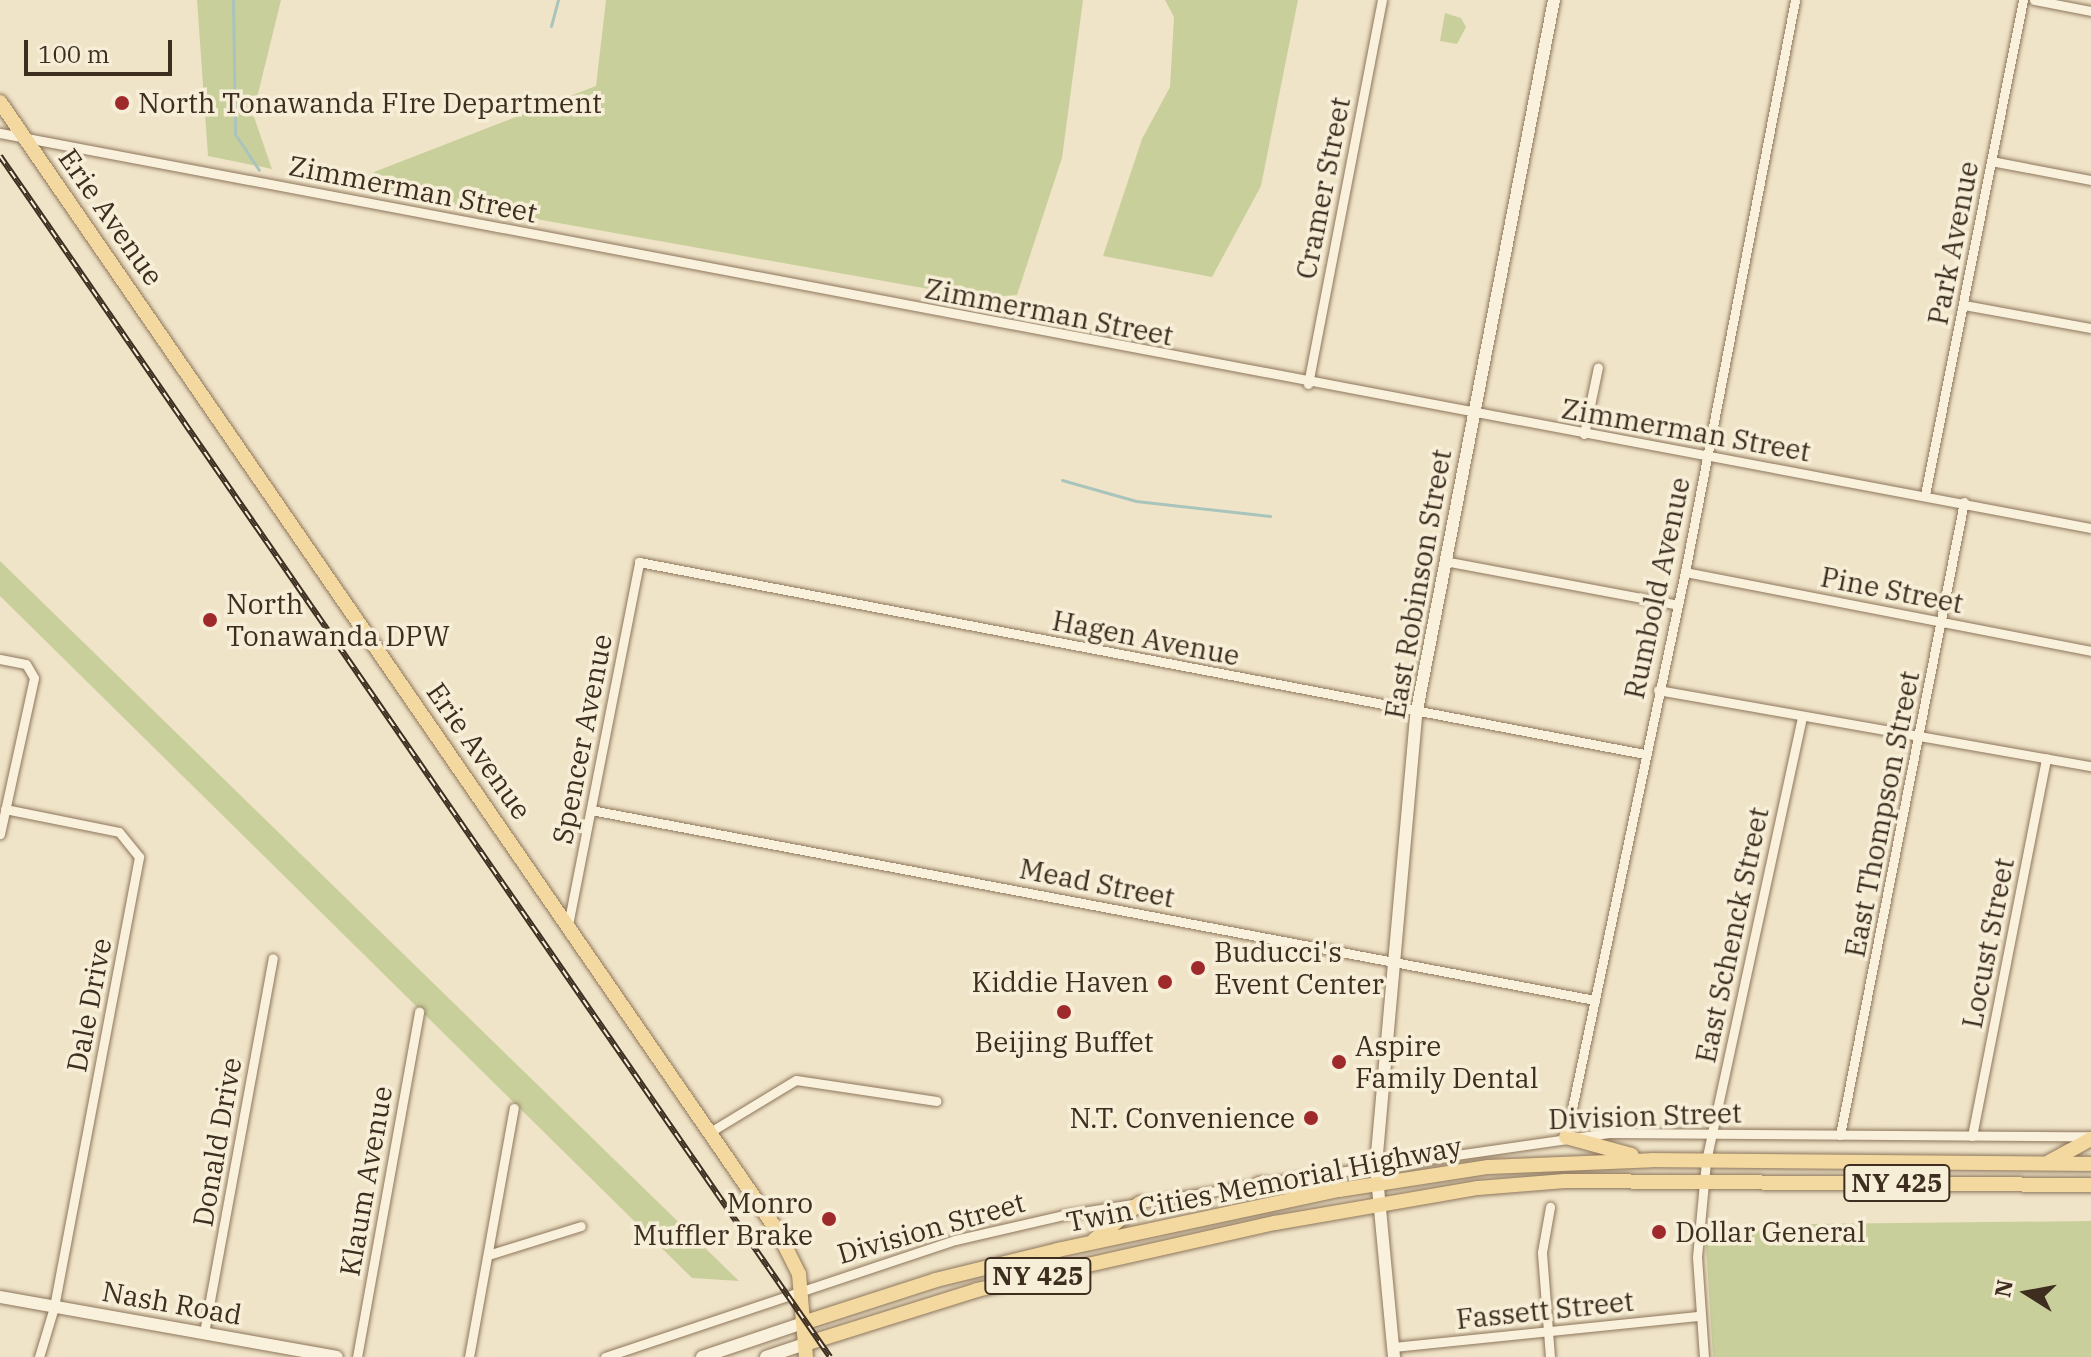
<!DOCTYPE html>
<html>
<head>
<meta charset="utf-8">
<style>
	body { margin:0 }
	#map { position:relative; width:2091px; height:1357px; overflow:hidden; background:#f0e4c8; font-family:"IBM Plex Serif",serif }
	div>[style] { position:absolute }
	.green>* { inset:0; background:#c9cf9b }
	.stream>* { height:3px; margin:-1.5px; padding:0 1.5px; transform-origin:1.5px; border-radius:1.5px; background:#a9c4bc }
	.roads { filter:drop-shadow(0 0 2px #8d765c) drop-shadow(0 0 2px #8d765c) }
	.street>* { height:9px; margin:-4.5px; padding:0 4.5px; transform-origin:4.5px; border-radius:4.5px; background:#faf1dc }
	.secondary>* { height:12px; margin:-6px; padding:0 6px; transform-origin:6px; border-radius:6px; background:#faf1dc }
	.primary>* { height:14px; margin:-7px; padding:0 7px; transform-origin:7px; border-radius:7px; background:#f3d9a0 }
	.rail>* { height:6px; margin-top:-3px; transform-origin:0; background:repeating-linear-gradient(90deg,#f7eed8 0 9px,#3d2e20 0 18px); box-sizing:border-box; border-block:2px solid #3d2e20 }
	.dots>* { width:22px; height:22px; translate:-50% -50%; box-sizing:border-box; border:4px solid #f7eed8; border-radius:50% }
	span { translate:-50% -50%; white-space:nowrap; text-align:center; line-height:1.15; -webkit-text-stroke:7px #f7eed8; paint-order:stroke }
	.shield-label span { padding:2px 6px; background:#f7eed8; border:2px solid; border-radius:6px; -webkit-text-stroke-width:0 }
	.shield-label { font-size:26px; color:#3d2e20; font-weight:700 }
	.poi-label { font-size:28px; color:#3d2e20 }
	.left { translate:0 -50%; text-align:left }
	.right { translate:-100% -50%; text-align:right }
	.street-label { font-size:28px; color:#3d2e20 }
	.north { position:absolute; left:1987px; top:1253px; width:80px; height:80px; -webkit-text-stroke:6px #f7eed8; paint-order:stroke; rotate:281deg; font-size:22px; font-weight:700; line-height:32px; text-align:center; color:#3d2e20 }
	.north::after { content:''; display:block; margin:auto; width:28px; height:36px; background:#3d2e20; clip-path:polygon(50% 0,100% 100%,50% 72%,0 100%) }
	.scale { position:absolute; left:24px; top:40px; width:148px; height:36px; box-sizing:border-box; border:4px solid #3d2e20; border-top:0; padding-left:10px; font-size:24px; line-height:28px; white-space:nowrap; color:#3d2e20; -webkit-text-stroke:6px #f7eed8; paint-order:stroke }
</style>
</head>
<body>
<div id="map">
	<div class="green">
		<div style="clip-path:polygon(197px 0,281px 0,253px 114px,272px 169px,208px 156px)"></div>
		<div style="clip-path:polygon(606px 0,1083px 0,1062px 158px,1017px 295px,979px 298px,373px 190px,374px 172px,596px 86px)"></div>
		<div style="clip-path:polygon(1165px 0,1298px 0,1261px 186px,1212px 277px,1103px 256px,1142px 139px,1170px 87px,1174px 17px)"></div>
		<div style="clip-path:polygon(1445px 13px,1461px 18px,1466px 27px,1457px 44px,1440px 41px)"></div>
		<div style="clip-path:polygon(0 561px,739px 1281px,692px 1278px,0 596px)"></div>
		<div style="clip-path:polygon(2091px 1221px,2091px 1357px,1713px 1357px,1705px 1231px,1815px 1229px,1808px 1224px)"></div>
	</div>
	<div class="stream">
		<div style="left:233px;top:0;width:134px;rotate:89.1deg"></div>
		<div style="left:235px;top:134px;width:43px;rotate:56.3deg"></div>
		<div style="left:551px;top:26px;width:27px;rotate:-75deg"></div>
		<div style="left:1062px;top:480px;width:77px;rotate:15.8deg"></div>
		<div style="left:1136px;top:501px;width:135px;rotate:6.4deg"></div>
	</div>
	<div class="roads">
		<div class="street">
			<div style="left:2034px;top:0;width:58px;rotate:10.9deg"></div>
			<div style="left:0;top:133px;width:2128px;rotate:10.7deg"></div>
			<div style="left:1991px;top:161px;width:102px;rotate:10.8deg"></div>
			<div style="left:1964px;top:305px;width:129px;rotate:10.3deg"></div>
			<div style="left:1308px;top:384px;width:391px;rotate:-79.1deg"></div>
			<div style="left:1584px;top:434px;width:68px;rotate:-78.2deg"></div>
			<div style="left:1925px;top:495px;width:505px;rotate:-78.8deg"></div>
			<div style="left:1444px;top:561px;width:238px;rotate:10.6deg"></div>
			<div style="left:1685px;top:572px;width:414px;rotate:11deg"></div>
			<div style="left:0;top:659px;width:26px;rotate:11deg"></div>
			<div style="left:26px;top:664px;width:16px;rotate:60deg"></div>
			<div style="left:34px;top:678px;width:160px;rotate:102.3deg"></div>
			<div style="left:1658px;top:690px;width:440px;rotate:10deg"></div>
			<div style="left:5px;top:809px;width:116px;rotate:11.4deg"></div>
			<div style="left:119px;top:832px;width:32px;rotate:51deg"></div>
			<div style="left:139px;top:857px;width:458px;rotate:100.7deg"></div>
			<div style="left:54px;top:1307px;width:52px;rotate:106.7deg"></div>
			<div style="left:591px;top:810px;width:1022px;rotate:10.72deg"></div>
			<div style="left:568px;top:925px;width:370px;rotate:-78.9deg"></div>
			<div style="left:639px;top:562px;width:1024px;rotate:10.81deg"></div>
			<div style="left:710px;top:1132px;width:100px;rotate:-31.2deg"></div>
			<div style="left:796px;top:1080px;width:142px;rotate:8.5deg"></div>
			<div style="left:1840px;top:1135px;width:645px;rotate:-78.92deg"></div>
			<div style="left:1972px;top:1136px;width:385px;rotate:-78.9deg"></div>
			<div style="left:1566px;top:1137px;width:577px;rotate:-78.11deg"></div>
			<div style="left:1685px;top:572px;width:582px;rotate:-79.11deg"></div>
			<div style="left:1276px;top:1181px;width:337px;rotate:-8.2deg"></div>
			<div style="left:1610px;top:1133px;width:481px;rotate:0.4deg"></div>
			<div style="left:491px;top:1254px;width:94px;rotate:-17.3deg"></div>
			<div style="left:204px;top:1333px;width:381px;rotate:-79.6deg"></div>
			<div style="left:1393px;top:1347px;width:309px;rotate:-5.8deg"></div>
			<div style="left:357px;top:1357px;width:351px;rotate:-79.8deg"></div>
			<div style="left:469px;top:1357px;width:253px;rotate:-79.8deg"></div>
			<div style="left:605px;top:1357px;width:369px;rotate:-18.5deg"></div>
			<div style="left:955px;top:1240px;width:111px;rotate:-13deg"></div>
			<div style="left:1063px;top:1215px;width:200px;rotate:-8.9deg"></div>
			<div style="left:1550px;top:1357px;width:105px;rotate:-94.4deg"></div>
			<div style="left:1542px;top:1252px;width:46px;rotate:-79.9deg"></div>
			<div style="left:1704px;top:1357px;width:100px;rotate:-94deg"></div>
			<div style="left:1697px;top:1257px;width:96px;rotate:-84.6deg"></div>
			<div style="left:1706px;top:1161px;width:453px;rotate:-77.8deg"></div>
		</div>
		<div class="secondary">
			<div style="left:0;top:1297px;width:342px;rotate:10.1deg"></div>
			<div style="left:702px;top:1357px;width:107px;rotate:-18.6deg"></div>
			<div style="left:766px;top:1357px;width:41px;rotate:-18.4deg"></div>
			<div style="left:1394px;top:1357px;width:193px;rotate:-95.4deg"></div>
			<div style="left:1376px;top:1165px;width:457px;rotate:-84.9deg"></div>
			<div style="left:1417px;top:710px;width:723px;rotate:-79.08deg"></div>
		</div>
		<div class="primary">
			<div style="left:0;top:102px;width:1372px;rotate:55.45deg"></div>
			<div style="left:778px;top:1232px;width:47px;rotate:63.4deg"></div>
			<div style="left:799px;top:1274px;width:83px;rotate:85.2deg"></div>
			<div style="left:1566px;top:1137px;width:68px;rotate:15.3deg"></div>
			<div style="left:2049px;top:1162px;width:48px;rotate:-28.7deg"></div>
			<div style="left:1259px;top:1184px;width:55px;rotate:5.2deg"></div>
			<div style="left:1094px;top:1240px;width:59px;rotate:-38.8deg"></div>
			<div style="left:803px;top:1323px;width:140px;rotate:-17.9deg"></div>
			<div style="left:936px;top:1280px;width:126px;rotate:-13.8deg"></div>
			<div style="left:1058px;top:1250px;width:287px;rotate:-12.1deg"></div>
			<div style="left:1339px;top:1190px;width:151px;rotate:-8.8deg"></div>
			<div style="left:1488px;top:1167px;width:164px;rotate:-2.4deg"></div>
			<div style="left:1652px;top:1160px;width:439px;rotate:0.5deg"></div>
			<div style="left:805px;top:1344px;width:180px;rotate:-17.4deg"></div>
			<div style="left:977px;top:1290px;width:305px;rotate:-12.7deg"></div>
			<div style="left:1275px;top:1223px;width:206px;rotate:-9.8deg"></div>
			<div style="left:1478px;top:1188px;width:87px;rotate:-4.6deg"></div>
			<div style="left:1565px;top:1181px;width:526px;rotate:0.44deg"></div>
		</div>
	</div>
	<div class="rail">
		<div style="left:0;top:156px;width:1460px;rotate:55.35deg"></div>
	</div>
	<div class="dots">
		<div style="left:122px;top:103px;background:#9e2a2b"></div>
		<div style="left:210px;top:620px;background:#9e2a2b"></div>
		<div style="left:1198px;top:968px;background:#9e2a2b"></div>
		<div style="left:1165px;top:982px;background:#9e2a2b"></div>
		<div style="left:1064px;top:1012px;background:#9e2a2b"></div>
		<div style="left:1339px;top:1062px;background:#9e2a2b"></div>
		<div style="left:1311px;top:1118px;background:#9e2a2b"></div>
		<div style="left:829px;top:1219px;background:#9e2a2b"></div>
		<div style="left:1659px;top:1232px;background:#9e2a2b"></div>
	</div>
	<div class="shield-label">
		<span style="left:1897px;top:1183px">NY 425</span>
		<span style="left:1038px;top:1276px">NY 425</span>
	</div>
	<div class="poi-label">
		<span class="left" style="left:138px;top:103px">North Tonawanda FIre Department</span>
		<span class="left" style="left:226px;top:620px">North<br>Tonawanda DPW</span>
		<span class="left" style="left:1214px;top:968px">Buducci's<br>Event Center</span>
		<span class="right" style="left:1149px;top:982px">Kiddie Haven</span>
		<span style="left:1064px;top:1042px">Beijing Buffet</span>
		<span class="left" style="left:1355px;top:1062px">Aspire<br>Family Dental</span>
		<span class="right" style="left:1295px;top:1118px">N.T. Convenience</span>
		<span class="right" style="left:813px;top:1219px">Monro<br>Muffler Brake</span>
		<span class="left" style="left:1675px;top:1232px">Dollar General</span>
	</div>
	<div class="street-label">
		<span style="left:1323px;top:188px;rotate:-79deg">Cramer Street</span>
		<span style="left:413px;top:189px;rotate:11deg">Zimmerman Street</span>
		<span style="left:111px;top:217px;rotate:55deg">Erie Avenue</span>
		<span style="left:1953px;top:243px;rotate:-79deg">Park Avenue</span>
		<span style="left:1049px;top:312px;rotate:11deg">Zimmerman Street</span>
		<span style="left:1686px;top:430px;rotate:10deg">Zimmerman Street</span>
		<span style="left:1418px;top:584px;rotate:-80deg">East Robinson Street</span>
		<span style="left:1657px;top:588px;rotate:-78deg">Rumbold Avenue</span>
		<span style="left:1892px;top:590px;rotate:11deg">Pine Street</span>
		<span style="left:1146px;top:638px;rotate:11deg">Hagen Avenue</span>
		<span style="left:582px;top:739px;rotate:-79deg">Spencer Avenue</span>
		<span style="left:479px;top:751px;rotate:55deg">Erie Avenue</span>
		<span style="left:1882px;top:814px;rotate:-79deg">East Thompson Street</span>
		<span style="left:1097px;top:883px;rotate:11deg">Mead Street</span>
		<span style="left:1732px;top:935px;rotate:-78deg">East Schenck Street</span>
		<span style="left:1988px;top:943px;rotate:-79deg">Locust Street</span>
		<span style="left:89px;top:1005px;rotate:-79deg">Dale Drive</span>
		<span style="left:1645px;top:1116px;rotate:-2deg">Division Street</span>
		<span style="left:217px;top:1142px;rotate:-80deg">Donald Drive</span>
		<span style="left:366px;top:1181px;rotate:-80deg">Klaum Avenue</span>
		<span style="left:1264px;top:1184px;rotate:-11deg">Twin Cities Memorial Highway</span>
		<span style="left:931px;top:1228px;rotate:-16deg">Division Street</span>
		<span style="left:172px;top:1303px;rotate:10deg">Nash Road</span>
		<span style="left:1545px;top:1310px;rotate:-6deg">Fassett Street</span>
	</div>
	<div class="north">N</div>
	<div class="scale">100 m</div>
</div>
</body>
</html>
